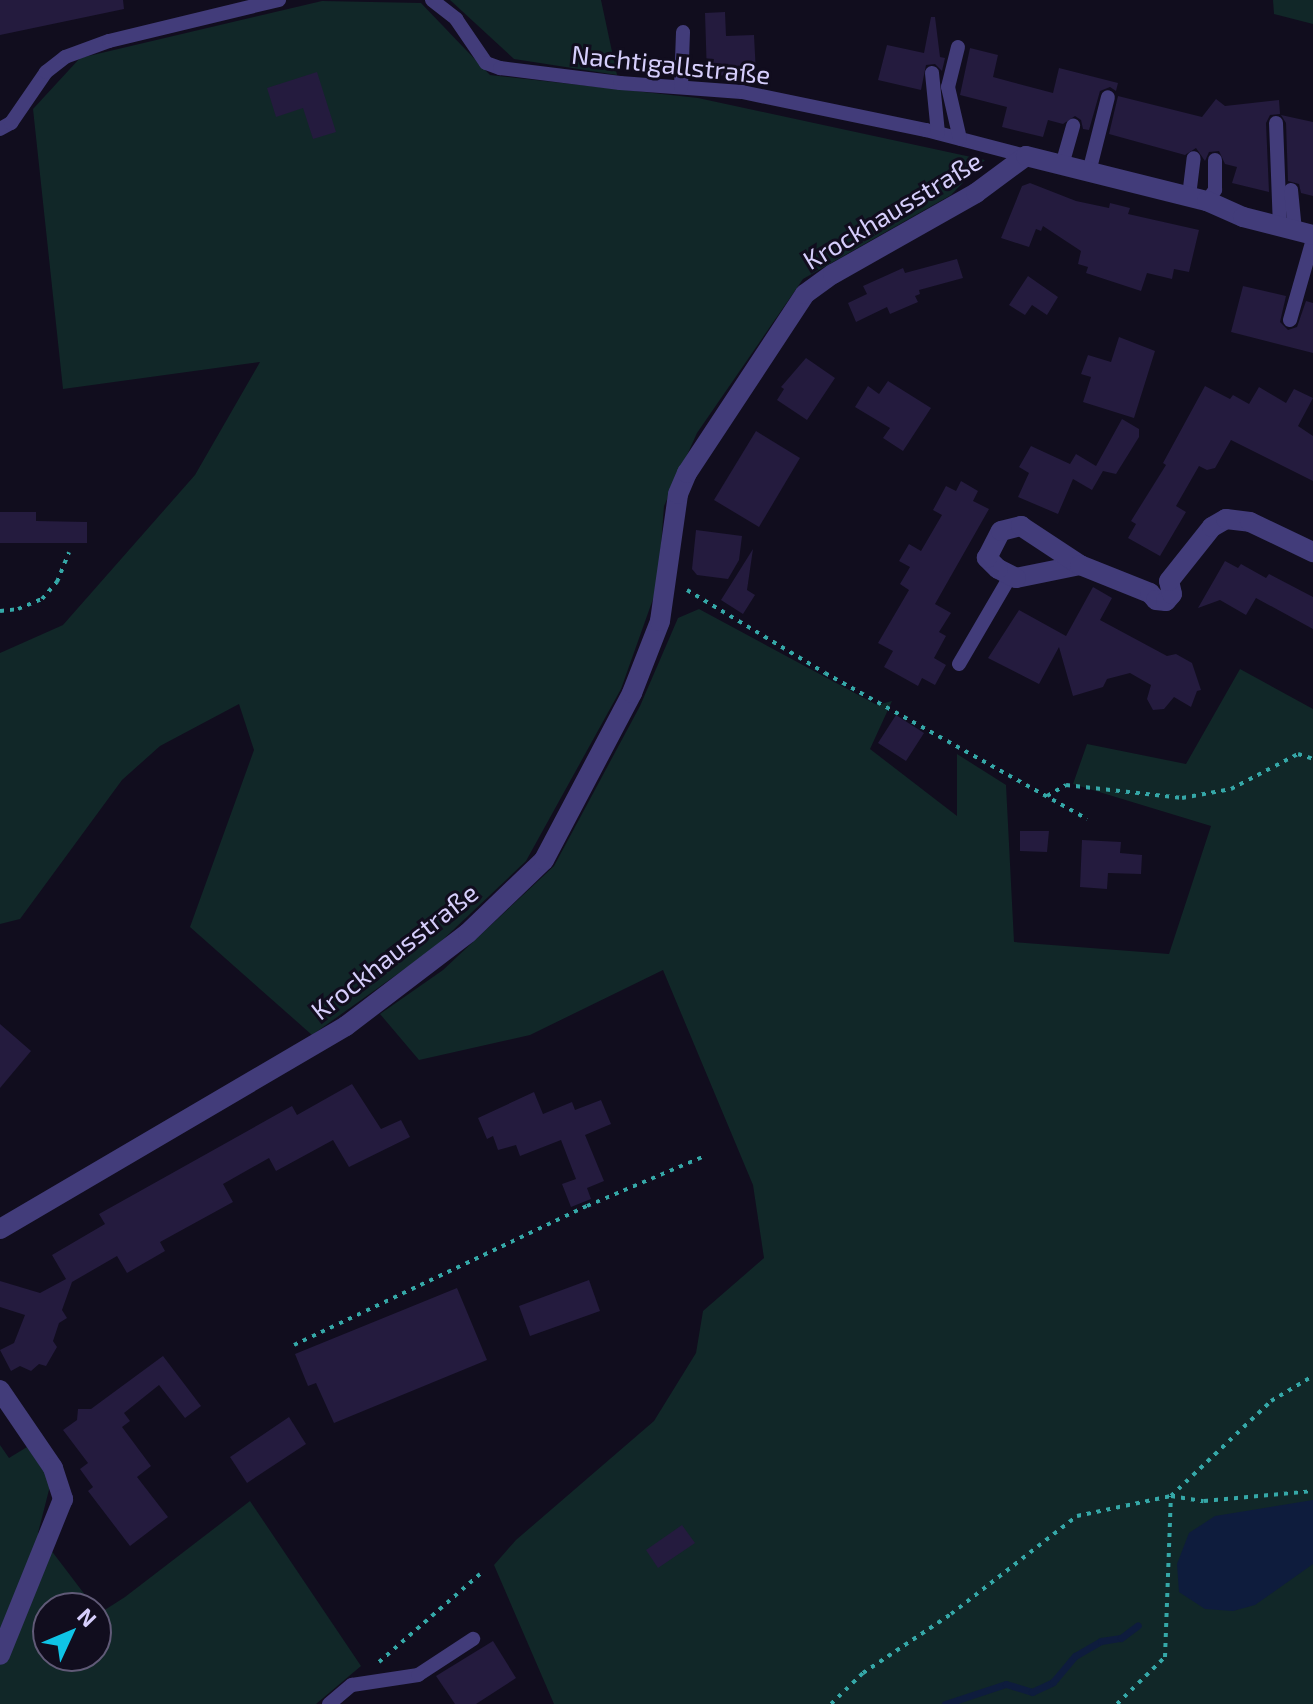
<!DOCTYPE html>
<html>
<head>
<meta charset="utf-8">
<style>
	body { margin:0 }
	#map { position:relative; width:1313px; height:1704px; overflow:hidden; background:#110d1e; font-family:"Exo 2",sans-serif }
	div>[style] { position:absolute }
	.green>* { inset:0; background:#112728 }
	.water>* { inset:0; background:#0e1c3d }
	.stream>* { height:7px; margin:-3.5px; padding:0 3.5px; transform-origin:3.5px; border-radius:3.5px; background:#0e1c3d }
	.building>* { inset:0; background:#241b3e }
	.path>* { height:4px; margin-top:-2px; transform-origin:0; background:repeating-linear-gradient(90deg,#35a8a8 0 4px,transparent 0 10px) }
	.service>* { height:14px; margin:-7px; padding:0 7px; transform-origin:7px; border-radius:7px; background:#423c7a }
	.minor>* { height:20px; margin:-10px; padding:0 10px; transform-origin:10px; border-radius:10px; background:#423c7a }
	span { translate:-50% -50%; white-space:nowrap; text-align:center; line-height:1.15; -webkit-text-stroke:6px #110d1e; paint-order:stroke }
	.street-label { font-size:26px; color:#d6cefc }
	.north { position:absolute; left:32px; top:1592px; width:80px; height:80px; box-sizing:border-box; background:#110d1e; border:2px solid #605a77; border-radius:50%; rotate:46deg; font-size:22px; font-weight:700; line-height:32px; text-align:center; color:#d6cefc }
	.north::after { content:''; display:block; margin:auto; width:28px; height:36px; background:#0fc4e6; clip-path:polygon(50% 0,100% 100%,50% 72%,0 100%) }
</style>
</head>
<body>
<div id="map">
	<div class="green">
		<div style="clip-path:polygon(450px 0,601px 0,617px 75px,514px 59px)"></div>
		<div style="clip-path:polygon(1273px 0,1313px 0,1313px 24px,1274px 14px)"></div>
		<div style="clip-path:polygon(322px 1px,421px 3px,490px 75px,698px 98px,985px 160px,951px 195px,803px 279px,697px 433px,664px 506px,658px 585px,621px 689px,526px 861px,434px 948px,312px 1035px,190px 927px,254px 750px,239px 704px,160px 746px,122px 780px,20px 919px,0 924px,0 653px,63px 625px,195px 475px,260px 362px,63px 389px,33px 109px,80px 58px)"></div>
		<div style="clip-path:polygon(699px 609px,877px 705px,892px 701px,870px 749px,957px 816px,957px 754px,1006px 785px,1014px 942px,1169px 954px,1211px 826px,1073px 784px,1087px 744px,1186px 764px,1240px 669px,1313px 709px,1313px 1704px,554px 1704px,494px 1565px,516px 1540px,654px 1421px,696px 1353px,703px 1311px,764px 1258px,753px 1185px,663px 970px,530px 1035px,419px 1060px,380px 1014px,443px 970px,554px 866px,640px 706px,678px 618px)"></div>
		<div style="clip-path:polygon(0 1445px,9px 1458px,27px 1447px,51px 1482px,38px 1533px,95px 1608px,48px 1608px,48px 1656px,96px 1656px,96px 1609px,100px 1613px,125px 1597px,250px 1501px,361px 1666px,316px 1704px,0 1704px)"></div>
	</div>
	<div class="water">
		<div style="clip-path:polygon(1313px 1500px,1313px 1564px,1255px 1605px,1233px 1611px,1205px 1609px,1179px 1592px,1177px 1564px,1189px 1533px,1215px 1516px)"></div>
	</div>
	<div class="stream">
		<div style="left:945px;top:1704px;width:64px;rotate:-18.2deg"></div>
		<div style="left:1006px;top:1684px;width:27px;rotate:17deg"></div>
		<div style="left:1032px;top:1692px;width:23px;rotate:-25deg"></div>
		<div style="left:1053px;top:1682px;width:34px;rotate:-50deg"></div>
		<div style="left:1075px;top:1656px;width:30px;rotate:-30deg"></div>
		<div style="left:1101px;top:1641px;width:20px;rotate:-9deg"></div>
		<div style="left:1121px;top:1638px;width:21px;rotate:-37deg"></div>
	</div>
	<div class="building">
		<div style="clip-path:polygon(0 0,123px 0,124px 9px,0 35px)"></div>
		<div style="clip-path:polygon(725px 12px,726px 36px,754px 35px,756px 74px,707px 76px,705px 13px)"></div>
		<div style="clip-path:polygon(931px 17px,935px 17px,940px 57px,945px 58px,942px 71px,935px 64px,926px 65px,921px 90px,878px 80px,887px 45px,924px 53px)"></div>
		<div style="clip-path:polygon(970px 48px,998px 55px,993px 77px,1053px 93px,1059px 68px,1118px 83px,1116px 91px,1110px 87px,1100px 91px,1089px 130px,1083px 129px,1081px 120px,1075px 116px,1063px 124px,1048px 120px,1043px 137px,1002px 127px,1007px 107px,960px 95px)"></div>
		<div style="clip-path:polygon(317px 72px,336px 132px,313px 139px,303px 108px,276px 117px,267px 88px)"></div>
		<div style="clip-path:polygon(1118px 96px,1202px 117px,1216px 99px,1225px 106px,1279px 100px,1280px 114px,1270px 115px,1266px 123px,1269px 192px,1232px 183px,1237px 167px,1225px 164px,1219px 151px,1209px 152px,1205px 161px,1196px 148px,1185px 155px,1109px 134px)"></div>
		<div style="clip-path:polygon(1281px 115px,1313px 122px,1313px 196px,1301px 193px,1299px 184px,1288px 181px,1286px 123px)"></div>
		<div style="clip-path:polygon(1030px 183px,1076px 201px,1109px 208px,1110px 203px,1130px 208px,1128px 214px,1199px 230px,1189px 272px,1174px 269px,1172px 279px,1147px 273px,1141px 291px,1086px 273px,1088px 267px,1078px 264px,1081px 251px,1043px 226px,1041px 231px,1036px 229px,1029px 247px,1001px 238px,1022px 186px)"></div>
		<div style="clip-path:polygon(957px 259px,963px 278px,919px 290px,920px 294px,915px 296px,918px 302px,890px 314px,887px 307px,856px 322px,848px 303px,867px 294px,863px 286px,903px 268px,905px 273px)"></div>
		<div style="clip-path:polygon(1028px 276px,1058px 297px,1047px 315px,1032px 305px,1025px 315px,1009px 305px)"></div>
		<div style="clip-path:polygon(1243px 286px,1286px 296px,1280px 322px,1288px 330px,1297px 327px,1306px 301px,1313px 303px,1313px 353px,1231px 332px)"></div>
		<div style="clip-path:polygon(1119px 337px,1155px 351px,1134px 418px,1083px 402px,1091px 377px,1081px 374px,1088px 355px,1111px 362px)"></div>
		<div style="clip-path:polygon(806px 358px,835px 378px,807px 420px,777px 400px,784px 389px,781px 387px)"></div>
		<div style="clip-path:polygon(888px 381px,931px 408px,903px 451px,883px 438px,890px 428px,855px 407px,868px 386px,879px 394px)"></div>
		<div style="clip-path:polygon(1205px 386px,1230px 399px,1233px 395px,1249px 404px,1259px 387px,1286px 403px,1294px 389px,1313px 398px,1298px 426px,1313px 436px,1313px 481px,1231px 440px,1215px 468px,1207px 470px,1199px 466px,1176px 506px,1186px 512px,1160px 556px,1128px 538px,1136px 524px,1131px 521px,1166px 465px,1163px 463px)"></div>
		<div style="clip-path:polygon(1122px 419px,1139px 429px,1139px 437px,1116px 474px,1103px 471px,1092px 490px,1073px 479px,1058px 514px,1018px 497px,1029px 473px,1019px 467px,1031px 446px,1070px 464px,1076px 454px,1096px 466px)"></div>
		<div style="clip-path:polygon(756px 431px,800px 458px,759px 527px,714px 500px)"></div>
		<div style="clip-path:polygon(961px 481px,978px 491px,973px 501px,989px 509px,935px 604px,951px 613px,939px 632px,946px 636px,934px 658px,946px 665px,935px 685px,922px 678px,918px 686px,884px 667px,893px 651px,878px 643px,909px 590px,900px 584px,910px 567px,899px 561px,909px 544px,921px 551px,942px 515px,933px 510px,946px 486px,956px 491px)"></div>
		<div style="clip-path:polygon(0 512px,36px 512px,36px 521px,87px 522px,87px 543px,0 543px)"></div>
		<div style="clip-path:polygon(696px 530px,742px 536px,739px 560px,728px 579px,697px 575px,692px 569px)"></div>
		<div style="clip-path:polygon(753px 549px,747px 590px,755px 595px,743px 614px,721px 600px)"></div>
		<div style="clip-path:polygon(1225px 561px,1238px 568px,1241px 564px,1266px 578px,1269px 574px,1313px 597px,1313px 629px,1256px 598px,1246px 615px,1220px 600px,1198px 608px)"></div>
		<div style="clip-path:polygon(1093px 587px,1112px 598px,1100px 620px,1167px 656px,1176px 654px,1192px 663px,1201px 690px,1197px 691px,1191px 707px,1174px 697px,1164px 709px,1153px 710px,1147px 699px,1151px 685px,1130px 673px,1107px 679px,1103px 687px,1073px 696px,1059px 647px,1039px 684px,988px 658px,1019px 610px,1066px 636px)"></div>
		<div style="clip-path:polygon(896px 715px,924px 733px,906px 761px,878px 743px)"></div>
		<div style="clip-path:polygon(1020px 831px,1049px 831px,1047px 852px,1020px 851px)"></div>
		<div style="clip-path:polygon(1082px 840px,1121px 842px,1120px 853px,1142px 855px,1141px 874px,1108px 873px,1107px 889px,1080px 887px)"></div>
		<div style="clip-path:polygon(0 1024px,31px 1051px,0 1088px)"></div>
		<div style="clip-path:polygon(352px 1084px,381px 1129px,401px 1120px,410px 1137px,349px 1167px,333px 1140px,276px 1171px,269px 1158px,223px 1184px,233px 1202px,160px 1242px,165px 1251px,127px 1273px,117px 1256px,72px 1282px,62px 1310px,67px 1318px,59px 1323px,53px 1341px,57px 1347px,46px 1366px,39px 1364px,31px 1371px,20px 1366px,11px 1371px,0 1350px,14px 1343px,25px 1315px,0 1307px,0 1281px,40px 1293px,66px 1279px,52px 1255px,105px 1224px,99px 1214px,292px 1106px,297px 1115px)"></div>
		<div style="clip-path:polygon(534px 1092px,543px 1114px,572px 1102px,575px 1110px,601px 1100px,611px 1124px,585px 1135px,604px 1181px,587px 1188px,591px 1199px,571px 1207px,562px 1184px,576px 1179px,561px 1140px,520px 1156px,516px 1145px,498px 1150px,493px 1136px,487px 1139px,478px 1118px)"></div>
		<div style="clip-path:polygon(589px 1280px,600px 1311px,530px 1336px,519px 1306px)"></div>
		<div style="clip-path:polygon(457px 1288px,487px 1360px,334px 1423px,316px 1383px,308px 1386px,295px 1354px)"></div>
		<div style="clip-path:polygon(163px 1356px,201px 1406px,185px 1418px,159px 1385px,124px 1413px,130px 1421px,122px 1427px,151px 1466px,137px 1477px,168px 1517px,130px 1546px,88px 1491px,93px 1487px,80px 1469px,88px 1463px,63px 1430px,77px 1420px,78px 1409px,91px 1409px)"></div>
		<div style="clip-path:polygon(289px 1417px,306px 1444px,247px 1483px,230px 1457px)"></div>
		<div style="clip-path:polygon(682px 1525px,695px 1543px,658px 1568px,646px 1550px)"></div>
		<div style="clip-path:polygon(493px 1641px,516px 1678px,476px 1704px,455px 1704px,436px 1676px)"></div>
	</div>
	<div class="path">
		<div style="left:687px;top:590px;width:161px;rotate:31deg"></div>
		<div style="left:825px;top:673px;width:300px;rotate:29.1deg"></div>
		<div style="left:0;top:611px;width:18px;rotate:-6deg"></div>
		<div style="left:18px;top:609px;width:26px;rotate:-23deg"></div>
		<div style="left:42px;top:599px;width:23px;rotate:-49deg"></div>
		<div style="left:57px;top:582px;width:32px;rotate:-68deg"></div>
		<div style="left:1047px;top:796px;width:22px;rotate:-30deg"></div>
		<div style="left:1066px;top:785px;width:117px;rotate:6.4deg"></div>
		<div style="left:1182px;top:798px;width:50px;rotate:-10.4deg"></div>
		<div style="left:1231px;top:789px;width:76px;rotate:-27.6deg"></div>
		<div style="left:1298px;top:754px;width:16px;rotate:18deg"></div>
		<div style="left:294px;top:1345px;width:324px;rotate:-25.4deg"></div>
		<div style="left:587px;top:1206px;width:128px;rotate:-23deg"></div>
		<div style="left:379px;top:1662px;width:134px;rotate:-41.1deg"></div>
		<div style="left:831px;top:1704px;width:45px;rotate:-44.1deg"></div>
		<div style="left:863px;top:1673px;width:106px;rotate:-33.8deg"></div>
		<div style="left:951px;top:1614px;width:160px;rotate:-37.9deg"></div>
		<div style="left:1077px;top:1516px;width:96px;rotate:-12deg"></div>
		<div style="left:1171px;top:1496px;width:138px;rotate:-43.5deg"></div>
		<div style="left:1271px;top:1401px;width:49px;rotate:-30.8deg"></div>
		<div style="left:1117px;top:1704px;width:67px;rotate:-44.4deg"></div>
		<div style="left:1165px;top:1657px;width:161px;rotate:-87.9deg"></div>
		<div style="left:1171px;top:1496px;width:33px;rotate:9deg"></div>
		<div style="left:1204px;top:1501px;width:109px;rotate:-5.2deg"></div>
	</div>
	<div class="service">
		<div style="left:432px;top:0;width:31px;rotate:38deg"></div>
		<div style="left:456px;top:19px;width:53px;rotate:55.7deg"></div>
		<div style="left:486px;top:63px;width:15px;rotate:20deg"></div>
		<div style="left:500px;top:68px;width:121px;rotate:7.1deg"></div>
		<div style="left:620px;top:83px;width:122px;rotate:4.2deg"></div>
		<div style="left:742px;top:92px;width:188px;rotate:11.7deg"></div>
		<div style="left:926px;top:130px;width:103px;rotate:14.6deg"></div>
		<div style="left:958px;top:47px;width:41px;rotate:104deg"></div>
		<div style="left:948px;top:87px;width:53px;rotate:77deg"></div>
		<div style="left:932px;top:73px;width:60px;rotate:84.3deg"></div>
		<div style="left:681px;top:87px;width:55px;rotate:-87.9deg"></div>
		<div style="left:1276px;top:123px;width:104px;rotate:87.8deg"></div>
		<div style="left:0;top:129px;width:13px;rotate:-29deg"></div>
		<div style="left:11px;top:123px;width:62px;rotate:-55.5deg"></div>
		<div style="left:46px;top:72px;width:24px;rotate:-38deg"></div>
		<div style="left:65px;top:57px;width:47px;rotate:-20deg"></div>
		<div style="left:109px;top:41px;width:175px;rotate:-13.6deg"></div>
		<div style="left:1062px;top:165px;width:41px;rotate:-74.2deg"></div>
		<div style="left:1089px;top:172px;width:77px;rotate:-75.8deg"></div>
		<div style="left:1291px;top:190px;width:41px;rotate:84.4deg"></div>
		<div style="left:1189px;top:196px;width:38px;rotate:-83deg"></div>
		<div style="left:1207px;top:201px;width:14px;rotate:-54deg"></div>
		<div style="left:1215px;top:190px;width:30px;rotate:-90deg"></div>
		<div style="left:1290px;top:320px;width:84px;rotate:-74.1deg"></div>
		<div style="left:959px;top:664px;width:103px;rotate:-59.7deg"></div>
		<div style="left:329px;top:1704px;width:30px;rotate:-40deg"></div>
		<div style="left:352px;top:1685px;width:67px;rotate:-8.6deg"></div>
		<div style="left:418px;top:1675px;width:66px;rotate:-33.2deg"></div>
	</div>
	<div class="minor">
		<div style="left:1080px;top:565px;width:65px;rotate:168.5deg"></div>
		<div style="left:1016px;top:578px;width:20px;rotate:-153deg"></div>
		<div style="left:998px;top:569px;width:16px;rotate:-135deg"></div>
		<div style="left:987px;top:558px;width:30px;rotate:-63deg"></div>
		<div style="left:1001px;top:531px;width:21px;rotate:-14deg"></div>
		<div style="left:1021px;top:526px;width:71px;rotate:33.5deg"></div>
		<div style="left:1080px;top:565px;width:75px;rotate:21.8deg"></div>
		<div style="left:1150px;top:593px;width:9px;rotate:49deg"></div>
		<div style="left:1156px;top:600px;width:10px;rotate:6deg"></div>
		<div style="left:1166px;top:601px;width:9px;rotate:-49deg"></div>
		<div style="left:1172px;top:594px;width:13px;rotate:-103deg"></div>
		<div style="left:1169px;top:581px;width:69px;rotate:-51.5deg"></div>
		<div style="left:1212px;top:527px;width:16px;rotate:-30deg"></div>
		<div style="left:1226px;top:519px;width:24px;rotate:7deg"></div>
		<div style="left:1250px;top:522px;width:70px;rotate:25.5deg"></div>
		<div style="left:0;top:1229px;width:401px;rotate:-30.4deg"></div>
		<div style="left:346px;top:1026px;width:153px;rotate:-37.3deg"></div>
		<div style="left:468px;top:933px;width:105px;rotate:-43.8deg"></div>
		<div style="left:544px;top:860px;width:189px;rotate:-62.2deg"></div>
		<div style="left:632px;top:693px;width:77px;rotate:-68.7deg"></div>
		<div style="left:660px;top:621px;width:128px;rotate:-81.9deg"></div>
		<div style="left:678px;top:494px;width:23px;rotate:-67deg"></div>
		<div style="left:687px;top:473px;width:214px;rotate:-56.6deg"></div>
		<div style="left:805px;top:294px;width:34px;rotate:-36deg"></div>
		<div style="left:833px;top:274px;width:164px;rotate:-29.5deg"></div>
		<div style="left:976px;top:193px;width:62px;rotate:-36.5deg"></div>
		<div style="left:1026px;top:156px;width:187px;rotate:14deg"></div>
		<div style="left:1207px;top:201px;width:39px;rotate:24deg"></div>
		<div style="left:1243px;top:217px;width:72px;rotate:14.4deg"></div>
		<div style="left:0;top:1390px;width:94px;rotate:55.8deg"></div>
		<div style="left:53px;top:1468px;width:33px;rotate:72deg"></div>
		<div style="left:63px;top:1499px;width:168px;rotate:112deg"></div>
	</div>
	<div class="street-label">
		<span style="left:671px;top:64px;rotate:6deg">Nachtigallstraße</span>
		<span style="left:892px;top:210px;rotate:-31deg">Krockhausstraße</span>
		<span style="left:394px;top:951px;rotate:-38deg">Krockhausstraße</span>
	</div>
	<div class="north">N</div>
</div>
</body>
</html>
